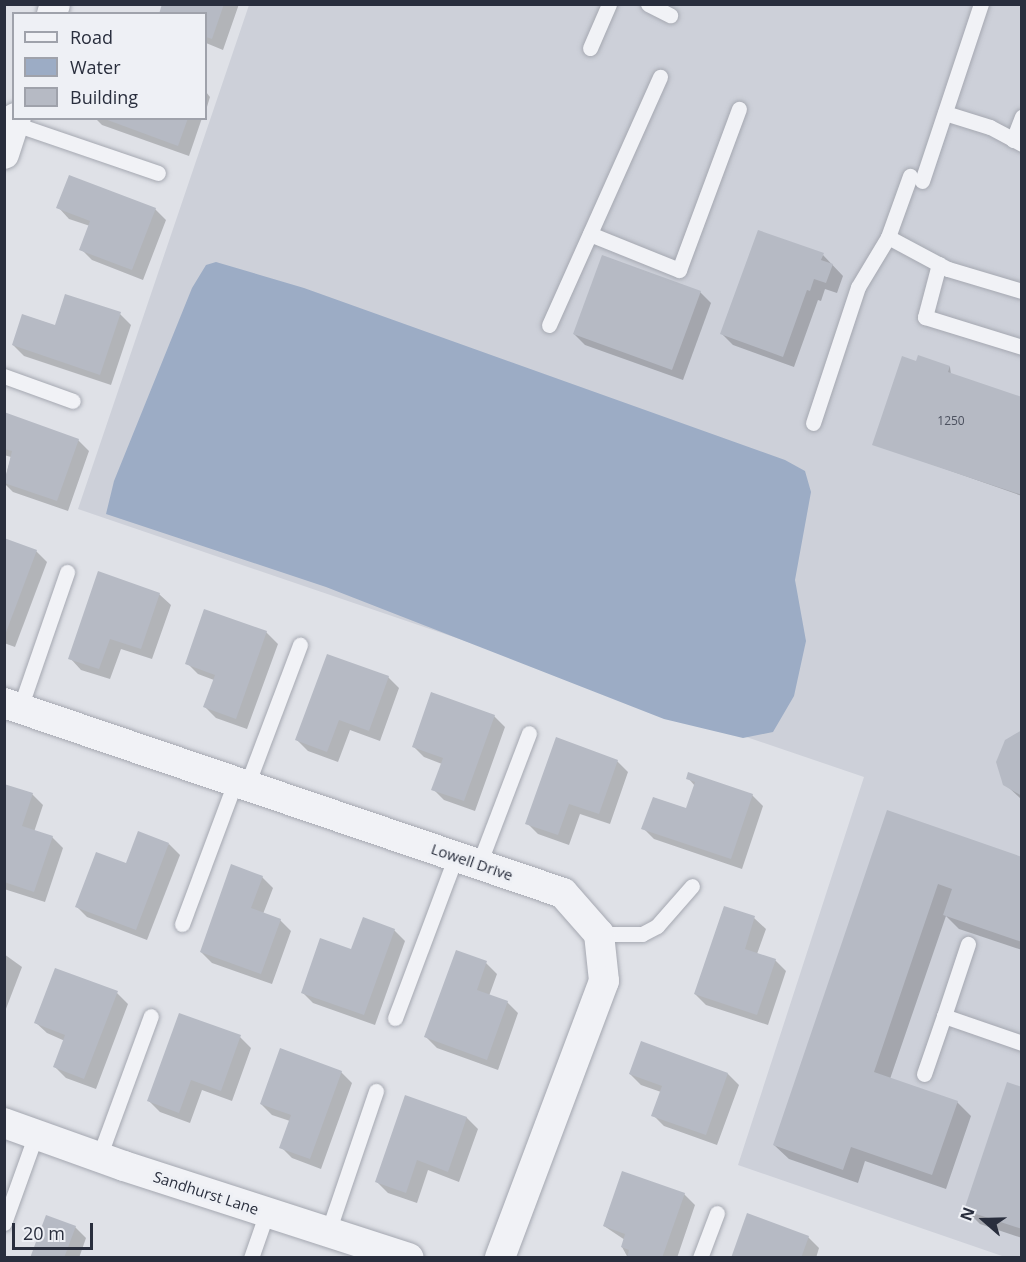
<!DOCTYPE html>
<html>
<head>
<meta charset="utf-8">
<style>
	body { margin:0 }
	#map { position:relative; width:1026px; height:1262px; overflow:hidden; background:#dfe1e7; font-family:"Open Sans",sans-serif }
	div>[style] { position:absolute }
	.built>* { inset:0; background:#cdd0d9 }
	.water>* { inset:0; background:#9cacc5 }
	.shadow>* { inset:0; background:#0003 }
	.building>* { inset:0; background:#b6bac4 }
	.roads { filter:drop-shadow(0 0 2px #a5a8b1) drop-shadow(0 0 2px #a5a8b1) }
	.service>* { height:15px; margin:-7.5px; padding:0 7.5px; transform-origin:7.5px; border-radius:7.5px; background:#f1f2f6 }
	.minor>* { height:30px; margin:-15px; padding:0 15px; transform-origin:15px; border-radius:15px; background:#f1f2f6 }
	span { translate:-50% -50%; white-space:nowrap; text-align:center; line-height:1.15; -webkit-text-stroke:6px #eef0f5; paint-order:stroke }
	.number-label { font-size:12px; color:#4c515f }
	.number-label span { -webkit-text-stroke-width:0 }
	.street-label { font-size:15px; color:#292e3d }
	.frame { position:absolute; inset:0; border:6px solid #292e3d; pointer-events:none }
	.legend { position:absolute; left:12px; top:12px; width:195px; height:108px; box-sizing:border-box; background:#eef0f5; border:2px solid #9fa2ab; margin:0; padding:8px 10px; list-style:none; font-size:18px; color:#292e3d }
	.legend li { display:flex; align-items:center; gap:12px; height:30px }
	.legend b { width:30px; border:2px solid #9fa2ab }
	.north { position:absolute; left:954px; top:1190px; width:60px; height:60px; -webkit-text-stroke:4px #eef0f5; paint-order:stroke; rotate:290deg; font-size:16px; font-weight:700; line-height:24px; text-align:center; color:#292e3d }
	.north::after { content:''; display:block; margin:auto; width:21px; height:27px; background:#292e3d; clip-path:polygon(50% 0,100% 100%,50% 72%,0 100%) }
	.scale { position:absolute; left:12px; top:1223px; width:81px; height:27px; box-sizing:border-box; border:3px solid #292e3d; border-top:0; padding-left:8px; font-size:18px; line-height:21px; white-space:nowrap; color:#292e3d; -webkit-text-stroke:4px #eef0f5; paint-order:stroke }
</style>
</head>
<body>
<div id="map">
	<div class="built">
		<div style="clip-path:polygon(249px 5px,1021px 5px,1021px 1257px,1005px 1257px,738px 1165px,864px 777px,78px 509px)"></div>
	</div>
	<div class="water">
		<div style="clip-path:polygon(216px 262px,304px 288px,785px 460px,805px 471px,811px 492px,795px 580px,806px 641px,794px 696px,773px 732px,743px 738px,664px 719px,326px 587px,106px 514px,114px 481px,192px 288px,206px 265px)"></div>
	</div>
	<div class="shadow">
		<div style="clip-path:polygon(164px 4px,239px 4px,223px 50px,206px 43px,206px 14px)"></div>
		<div style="clip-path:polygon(206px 92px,210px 97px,206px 110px)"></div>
		<div style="clip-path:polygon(95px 118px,202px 118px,189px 156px,102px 125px)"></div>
		<div style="clip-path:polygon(58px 207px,155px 209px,166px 220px,143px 280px,92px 260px,81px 249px,90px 226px,69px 219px)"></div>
		<div style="clip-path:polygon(823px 255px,843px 276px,837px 293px,825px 289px,821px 301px,818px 300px,794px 367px,733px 345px,722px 334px)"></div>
		<div style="clip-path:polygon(700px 292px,711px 303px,683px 380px,585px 345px,574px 334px)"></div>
		<div style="clip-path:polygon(120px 314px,131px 325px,111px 385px,24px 356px,13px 345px,56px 327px)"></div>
		<div style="clip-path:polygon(919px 357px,950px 367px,951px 375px,1022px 398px,1022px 496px,874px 444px)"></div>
		<div style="clip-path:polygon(4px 414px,78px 440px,89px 451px,68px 511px,13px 492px,4px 483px,11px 457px,4px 455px)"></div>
		<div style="clip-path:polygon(4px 539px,36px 551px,47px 562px,15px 647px,4px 643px)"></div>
		<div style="clip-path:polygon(159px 594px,171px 605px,152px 659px,121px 649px,110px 679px,81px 670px,70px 658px)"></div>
		<div style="clip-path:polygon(266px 632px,278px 644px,247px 729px,216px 718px,205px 707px,214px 680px,198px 674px,187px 663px)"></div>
		<div style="clip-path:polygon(388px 677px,399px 688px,380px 741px,350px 730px,338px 762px,308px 751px,297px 740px)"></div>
		<div style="clip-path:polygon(494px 716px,505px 727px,475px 811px,444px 800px,433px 789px,442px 764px,424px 757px,413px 746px)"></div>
		<div style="clip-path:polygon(1022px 732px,1022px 800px,1005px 784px)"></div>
		<div style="clip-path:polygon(617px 761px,628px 772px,610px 824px,580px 814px,569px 845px,538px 834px,527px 823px)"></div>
		<div style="clip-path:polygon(688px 778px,752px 795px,763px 806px,742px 869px,654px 839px,643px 828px,687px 810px,695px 786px)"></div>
		<div style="clip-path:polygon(4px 785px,32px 794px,43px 805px,34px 832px,52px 837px,63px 848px,45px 902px,4px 889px)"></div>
		<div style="clip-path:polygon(888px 812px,1022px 858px,1022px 950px,959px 929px,946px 916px,890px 1079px,957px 1102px,971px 1116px,946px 1189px,865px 1161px,858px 1183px,789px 1159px,774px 1145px)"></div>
		<div style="clip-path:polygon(169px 844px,180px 855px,147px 940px,87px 917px,76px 906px,127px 865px)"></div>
		<div style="clip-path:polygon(262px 877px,273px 888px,263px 914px,280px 920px,291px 931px,272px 984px,212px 963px,201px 952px)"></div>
		<div style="clip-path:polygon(724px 908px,754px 918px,766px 929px,757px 954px,775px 960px,786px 971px,768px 1025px,706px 1005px,695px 994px)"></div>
		<div style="clip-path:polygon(394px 930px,405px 941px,375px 1025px,313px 1003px,302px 992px,352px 951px)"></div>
		<div style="clip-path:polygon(4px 954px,22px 967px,4px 1014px)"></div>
		<div style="clip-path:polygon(486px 963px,497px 974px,489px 996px,507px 1002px,518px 1013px,498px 1070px,437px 1048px,426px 1037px)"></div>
		<div style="clip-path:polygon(117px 993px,128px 1004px,96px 1089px,66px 1078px,55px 1067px,65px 1041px,47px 1033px,35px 1022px)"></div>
		<div style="clip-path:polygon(240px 1037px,251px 1048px,232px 1101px,202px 1090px,190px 1123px,160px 1112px,149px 1101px)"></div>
		<div style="clip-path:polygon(341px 1072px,352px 1083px,321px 1169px,292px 1158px,281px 1147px,290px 1121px,272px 1115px,261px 1104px)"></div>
		<div style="clip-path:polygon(630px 1074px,728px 1074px,739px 1085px,717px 1145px,664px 1126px,653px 1115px,661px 1092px,641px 1085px)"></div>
		<div style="clip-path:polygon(1022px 1089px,1022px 1238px,980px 1224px,966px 1210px)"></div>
		<div style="clip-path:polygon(406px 1097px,467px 1118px,478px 1129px,459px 1182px,428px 1170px,417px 1203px,388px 1193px,377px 1182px)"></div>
		<div style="clip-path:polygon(684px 1194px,695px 1205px,677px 1258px,628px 1258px,622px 1247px,625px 1240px,604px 1226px)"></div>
		<div style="clip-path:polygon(75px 1227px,86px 1238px,79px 1258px,31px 1258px)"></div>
		<div style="clip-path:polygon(808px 1237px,819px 1248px,816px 1258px,733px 1258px)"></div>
	</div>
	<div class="building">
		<div style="clip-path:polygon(162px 4px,224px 4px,212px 39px,206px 37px,206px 14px,159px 14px)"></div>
		<div style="clip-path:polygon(102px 118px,188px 118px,178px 146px)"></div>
		<div style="clip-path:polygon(69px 175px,156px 208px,132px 270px,79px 250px,90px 221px,56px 208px)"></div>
		<div style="clip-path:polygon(758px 230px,824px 253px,821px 260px,833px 264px,826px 283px,814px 279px,810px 291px,807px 290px,783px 357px,720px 334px)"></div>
		<div style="clip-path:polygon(602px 255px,701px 291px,672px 370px,573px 334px)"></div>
		<div style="clip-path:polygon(65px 294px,121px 312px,100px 375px,12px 345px,22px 314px,55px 325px)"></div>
		<div style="clip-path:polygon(918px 355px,950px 366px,948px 372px,1022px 397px,1022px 495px,872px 445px,902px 356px,916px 361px)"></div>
		<div style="clip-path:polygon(4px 412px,79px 439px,57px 501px,4px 483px,12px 451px,4px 449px)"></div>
		<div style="clip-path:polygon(4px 538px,37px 550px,5px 635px,4px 635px)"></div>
		<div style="clip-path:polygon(98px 571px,160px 593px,141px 649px,110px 639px,99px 669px,68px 659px)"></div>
		<div style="clip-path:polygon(204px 609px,267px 631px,236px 719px,203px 707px,215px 675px,185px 664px)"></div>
		<div style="clip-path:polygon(327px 654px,389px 676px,369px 731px,339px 720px,327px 752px,295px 740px)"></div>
		<div style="clip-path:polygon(431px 692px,495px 715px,464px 801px,431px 790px,443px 758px,412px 747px)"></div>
		<div style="clip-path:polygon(1022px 730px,1022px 796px,1003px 785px,996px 762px,1005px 740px)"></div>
		<div style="clip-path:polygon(556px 737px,618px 760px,599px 814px,569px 804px,558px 835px,525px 824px)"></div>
		<div style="clip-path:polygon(688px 772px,753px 794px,731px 859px,641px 829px,653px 797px,686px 808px,695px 782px,686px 779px)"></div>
		<div style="clip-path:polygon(4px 784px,33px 793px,22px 826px,53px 836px,34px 892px,4px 882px)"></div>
		<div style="clip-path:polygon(887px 810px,1022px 857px,1022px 942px,943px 915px,952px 889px,938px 884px,874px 1072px,958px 1101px,932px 1175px,851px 1147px,843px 1170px,773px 1145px)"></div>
		<div style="clip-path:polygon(138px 831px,169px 843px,136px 930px,75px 907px,96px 852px,126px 863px)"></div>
		<div style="clip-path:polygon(231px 864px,263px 876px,251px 908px,281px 919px,261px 974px,200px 952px)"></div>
		<div style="clip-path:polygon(724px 906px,755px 916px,745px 949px,776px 959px,757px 1015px,694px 994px)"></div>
		<div style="clip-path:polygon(363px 917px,395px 929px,364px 1015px,301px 993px,320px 938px,351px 949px)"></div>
		<div style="clip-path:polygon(456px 950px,487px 961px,477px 990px,508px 1001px,487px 1060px,424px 1037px)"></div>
		<div style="clip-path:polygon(55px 968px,118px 991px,84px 1079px,53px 1067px,65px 1035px,34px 1023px)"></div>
		<div style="clip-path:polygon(179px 1013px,241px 1035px,221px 1091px,191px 1080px,179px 1113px,147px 1101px)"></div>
		<div style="clip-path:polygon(641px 1041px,728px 1073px,706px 1135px,651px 1116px,662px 1086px,629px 1074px)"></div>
		<div style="clip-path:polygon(280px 1048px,342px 1071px,310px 1159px,279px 1148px,291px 1115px,260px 1104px)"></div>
		<div style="clip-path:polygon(1007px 1082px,1022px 1087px,1022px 1229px,964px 1210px)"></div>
		<div style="clip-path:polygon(405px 1095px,467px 1117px,448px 1172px,417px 1160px,406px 1193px,375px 1182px)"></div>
		<div style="clip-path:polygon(622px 1171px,685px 1193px,662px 1258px,627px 1258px,629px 1250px,621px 1247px,625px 1234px,603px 1226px)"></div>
		<div style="clip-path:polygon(747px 1213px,809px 1236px,801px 1258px,731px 1258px)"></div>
		<div style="clip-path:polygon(46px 1215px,76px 1226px,64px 1258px,30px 1258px)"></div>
	</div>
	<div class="roads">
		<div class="service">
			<div style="left:648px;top:4px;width:25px;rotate:27deg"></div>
			<div style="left:590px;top:48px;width:48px;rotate:-66.6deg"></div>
			<div style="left:945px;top:113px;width:47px;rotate:17.3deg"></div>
			<div style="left:990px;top:127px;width:36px;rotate:28deg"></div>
			<div style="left:15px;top:124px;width:151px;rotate:18.9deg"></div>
			<div style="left:1013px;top:140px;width:25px;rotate:-69deg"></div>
			<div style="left:922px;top:181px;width:187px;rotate:-71.6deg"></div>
			<div style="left:590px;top:234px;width:96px;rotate:22deg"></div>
			<div style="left:679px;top:270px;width:172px;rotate:-69.6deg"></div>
			<div style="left:888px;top:237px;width:68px;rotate:28.1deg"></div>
			<div style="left:948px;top:269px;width:77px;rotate:16.6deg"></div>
			<div style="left:939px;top:264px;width:55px;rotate:104.8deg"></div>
			<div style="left:925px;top:317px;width:102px;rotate:17.2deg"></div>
			<div style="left:549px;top:325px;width:272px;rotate:-65.9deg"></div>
			<div style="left:4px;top:376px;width:73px;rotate:19.9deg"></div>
			<div style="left:813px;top:423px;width:143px;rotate:-71.7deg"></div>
			<div style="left:858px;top:287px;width:58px;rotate:-59deg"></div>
			<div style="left:888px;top:237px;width:65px;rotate:-70.2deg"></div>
			<div style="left:20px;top:708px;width:144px;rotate:-70.9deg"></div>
			<div style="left:247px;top:785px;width:150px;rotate:-69.3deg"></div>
			<div style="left:479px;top:864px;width:140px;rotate:-69.1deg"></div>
			<div style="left:182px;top:924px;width:152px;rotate:-69.5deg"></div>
			<div style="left:599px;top:934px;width:43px"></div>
			<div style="left:642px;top:934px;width:17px;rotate:-28deg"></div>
			<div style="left:657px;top:926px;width:53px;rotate:-48.8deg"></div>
			<div style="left:944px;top:1016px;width:76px;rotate:-71.6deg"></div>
			<div style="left:395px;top:1018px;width:173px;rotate:-69.4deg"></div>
			<div style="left:924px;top:1074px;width:61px;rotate:-71deg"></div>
			<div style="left:944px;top:1016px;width:83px;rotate:19.1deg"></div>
			<div style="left:99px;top:1157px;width:150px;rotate:-69.8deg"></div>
			<div style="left:4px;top:1223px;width:95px;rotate:-70.2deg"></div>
			<div style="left:328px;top:1232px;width:149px;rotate:-71.2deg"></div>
			<div style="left:251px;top:1258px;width:49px;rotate:-70.8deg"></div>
			<div style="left:700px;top:1258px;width:48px;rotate:-69.3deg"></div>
		</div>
		<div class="minor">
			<div style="left:52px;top:14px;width:10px;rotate:-73deg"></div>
			<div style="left:4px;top:154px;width:38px;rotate:-72deg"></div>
			<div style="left:4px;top:703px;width:590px;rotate:18.77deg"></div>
			<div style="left:563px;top:893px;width:55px;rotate:48.7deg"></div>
			<div style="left:599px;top:934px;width:47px;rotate:83.9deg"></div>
			<div style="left:604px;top:981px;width:296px;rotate:110.6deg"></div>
			<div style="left:4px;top:1123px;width:127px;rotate:19.7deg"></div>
			<div style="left:124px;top:1166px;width:299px;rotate:17.9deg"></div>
		</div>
	</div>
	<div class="number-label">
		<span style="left:951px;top:421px">1250</span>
	</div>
	<div class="street-label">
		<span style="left:472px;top:862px;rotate:19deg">Lowell Drive</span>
		<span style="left:206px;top:1193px;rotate:18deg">Sandhurst Lane</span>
	</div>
	<div class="frame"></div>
	<ul class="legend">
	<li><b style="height:8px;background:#f1f2f6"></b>Road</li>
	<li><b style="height:16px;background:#9cacc5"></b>Water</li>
	<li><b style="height:16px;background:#b6bac4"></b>Building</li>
	</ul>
	<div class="north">N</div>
	<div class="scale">20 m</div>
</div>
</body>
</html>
